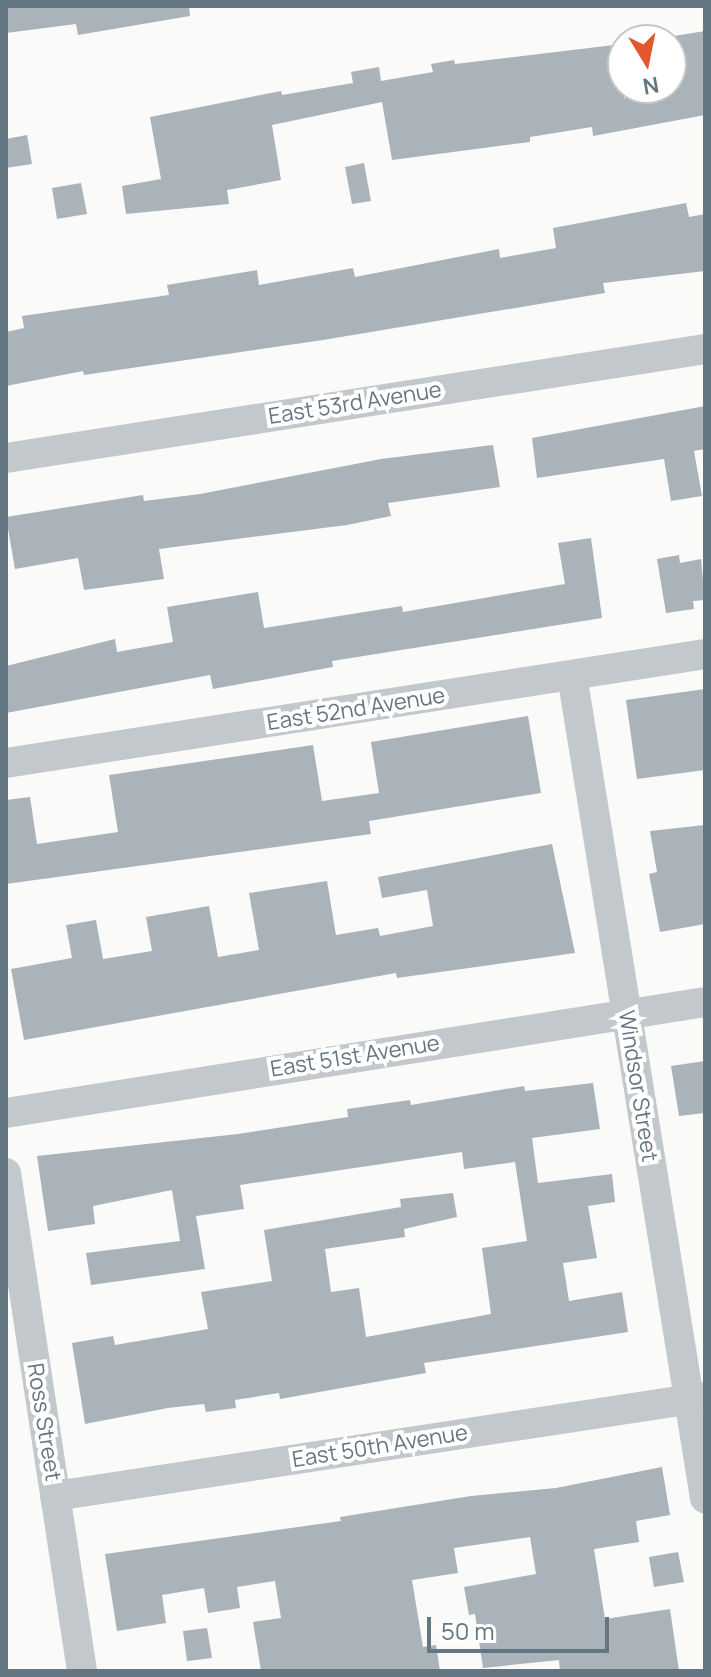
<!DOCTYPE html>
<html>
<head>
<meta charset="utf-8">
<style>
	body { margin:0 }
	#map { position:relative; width:711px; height:1677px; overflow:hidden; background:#fafaf8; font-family:Manrope,sans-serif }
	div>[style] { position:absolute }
	.building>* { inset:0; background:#aab3b9 }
	.street>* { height:30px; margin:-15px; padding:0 15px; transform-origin:15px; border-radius:15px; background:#c3c8cc }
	span { translate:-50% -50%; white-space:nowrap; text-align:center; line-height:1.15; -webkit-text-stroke:8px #fff; paint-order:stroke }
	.street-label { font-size:22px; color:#657683 }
	.frame { position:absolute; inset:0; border:8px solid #657683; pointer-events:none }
	.north { position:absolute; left:607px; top:24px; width:80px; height:80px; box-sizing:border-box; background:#fff; border:2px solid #c1c8cd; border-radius:50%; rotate:170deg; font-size:22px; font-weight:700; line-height:32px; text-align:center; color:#657683 }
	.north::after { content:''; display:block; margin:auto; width:28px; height:36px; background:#e4572e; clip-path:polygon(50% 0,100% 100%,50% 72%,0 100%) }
	.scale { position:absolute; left:427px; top:1617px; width:182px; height:36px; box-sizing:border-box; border:4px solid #657683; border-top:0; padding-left:10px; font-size:24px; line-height:28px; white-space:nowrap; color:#657683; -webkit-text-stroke:6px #fff; paint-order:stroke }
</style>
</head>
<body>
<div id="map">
	<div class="building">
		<div style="clip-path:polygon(6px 6px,189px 6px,190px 16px,78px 35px,76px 24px,6px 33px)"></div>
		<div style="clip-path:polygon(705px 31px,705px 115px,593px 136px,592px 127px,530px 137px,530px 142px,392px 160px,382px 102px,272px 125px,281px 180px,227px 190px,229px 204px,126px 214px,122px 186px,161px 179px,150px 117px,281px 91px,282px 95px,353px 83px,351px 72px,379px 67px,381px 81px,433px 72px,431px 64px,454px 60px,455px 64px,614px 45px,624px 98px,677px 88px,668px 37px)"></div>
		<div style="clip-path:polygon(27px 135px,32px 164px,6px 168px,6px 139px)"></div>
		<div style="clip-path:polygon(364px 163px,371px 201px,352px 204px,345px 167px)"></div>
		<div style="clip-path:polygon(81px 183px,87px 214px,57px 219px,52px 188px)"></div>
		<div style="clip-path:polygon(686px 203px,689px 217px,705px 214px,705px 271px,603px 283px,605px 293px,323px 340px,84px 375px,83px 371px,6px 386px,6px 332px,24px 328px,22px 316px,169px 295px,167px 285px,257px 270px,259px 285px,353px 268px,355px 277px,499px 249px,500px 258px,556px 248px,553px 228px)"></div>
		<div style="clip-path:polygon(705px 406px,705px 449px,694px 451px,702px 496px,671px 501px,664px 459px,537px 478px,532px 438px)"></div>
		<div style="clip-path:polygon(493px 445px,500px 487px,388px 503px,391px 516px,347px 525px,159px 549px,164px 579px,84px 590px,78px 558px,15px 569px,6px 517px,143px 495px,144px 501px,200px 494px,381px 459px)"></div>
		<div style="clip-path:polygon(591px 538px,602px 618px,332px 661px,333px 667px,213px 689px,210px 675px,6px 713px,6px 666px,115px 639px,117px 652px,173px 642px,167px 607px,258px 592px,264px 628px,402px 606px,403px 612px,565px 584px,558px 543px)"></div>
		<div style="clip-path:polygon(679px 555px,680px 563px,701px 559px,705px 600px,693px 601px,694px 609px,666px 613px,657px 559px)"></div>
		<div style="clip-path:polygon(705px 689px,705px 770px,637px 779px,626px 700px)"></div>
		<div style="clip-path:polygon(528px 716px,541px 793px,369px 821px,371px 834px,6px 884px,6px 800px,30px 797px,37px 844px,118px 832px,109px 775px,313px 745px,322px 801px,379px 793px,371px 742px)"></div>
		<div style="clip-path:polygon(705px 825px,705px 924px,660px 932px,649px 874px,657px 872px,650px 831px)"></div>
		<div style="clip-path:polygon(552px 844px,575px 953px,397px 978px,396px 973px,24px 1040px,11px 969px,72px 958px,66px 925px,96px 920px,103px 959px,152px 951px,146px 917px,209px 906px,218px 957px,259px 950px,249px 893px,327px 881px,336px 935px,378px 928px,380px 936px,433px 926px,427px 890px,382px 898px,378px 877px)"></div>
		<div style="clip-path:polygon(705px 1061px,705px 1113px,679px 1116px,671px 1066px)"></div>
		<div style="clip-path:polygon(593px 1083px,600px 1129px,532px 1138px,538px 1183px,612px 1174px,615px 1202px,588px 1206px,597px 1258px,563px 1263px,569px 1301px,622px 1292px,628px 1332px,424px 1363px,426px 1373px,280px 1399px,279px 1393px,235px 1400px,236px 1408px,206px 1412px,204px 1404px,168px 1408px,85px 1424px,72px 1343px,113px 1336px,115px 1345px,208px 1329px,201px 1292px,272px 1281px,264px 1230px,401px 1207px,400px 1199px,453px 1193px,457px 1217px,404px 1229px,405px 1237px,325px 1249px,331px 1292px,359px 1288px,366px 1337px,491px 1314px,482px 1248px,527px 1241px,515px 1162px,464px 1169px,462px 1152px,240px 1185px,244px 1209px,196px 1216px,205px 1269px,91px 1285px,86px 1253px,180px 1241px,172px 1190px,93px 1206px,95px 1224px,48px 1231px,37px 1156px,238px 1134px,348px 1117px,347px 1109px,410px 1100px,411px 1105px,524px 1086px,525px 1091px)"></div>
		<div style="clip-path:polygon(662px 1467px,670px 1515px,636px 1521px,639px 1542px,594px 1549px,605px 1619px,670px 1609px,679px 1671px,560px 1671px,559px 1660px,483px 1668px,475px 1614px,469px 1615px,464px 1587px,536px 1574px,530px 1537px,454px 1548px,458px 1573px,412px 1580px,423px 1647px,436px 1645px,440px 1671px,261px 1671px,253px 1622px,281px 1618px,275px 1581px,237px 1587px,240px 1608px,208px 1613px,204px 1588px,162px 1595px,166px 1623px,117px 1631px,105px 1554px,341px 1521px,340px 1517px,471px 1496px,556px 1488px)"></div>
		<div style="clip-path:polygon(678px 1552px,684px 1582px,654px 1587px,649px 1557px)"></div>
		<div style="clip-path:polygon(207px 1628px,212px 1658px,187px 1661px,183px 1631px)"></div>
	</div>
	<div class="street">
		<div style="left:6px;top:458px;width:707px;rotate:-8.86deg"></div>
		<div style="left:572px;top:675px;width:834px;rotate:80.82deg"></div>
		<div style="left:6px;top:763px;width:707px;rotate:-8.86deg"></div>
		<div style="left:6px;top:1113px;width:708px;rotate:-9.02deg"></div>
		<div style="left:6px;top:1173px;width:504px;rotate:81.32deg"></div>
		<div style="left:55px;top:1496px;width:657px;rotate:-8.66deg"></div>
	</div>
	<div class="street-label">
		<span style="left:355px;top:403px;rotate:-9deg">East 53rd Avenue</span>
		<span style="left:356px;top:709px;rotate:-9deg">East 52nd Avenue</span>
		<span style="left:355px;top:1056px;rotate:-9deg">East 51st Avenue</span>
		<span style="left:638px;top:1086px;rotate:81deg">Windsor Street</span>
		<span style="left:44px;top:1422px;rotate:81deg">Ross Street</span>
		<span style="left:380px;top:1446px;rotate:-9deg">East 50th Avenue</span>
	</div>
	<div class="frame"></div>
	<div class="north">N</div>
	<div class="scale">50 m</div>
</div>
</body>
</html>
